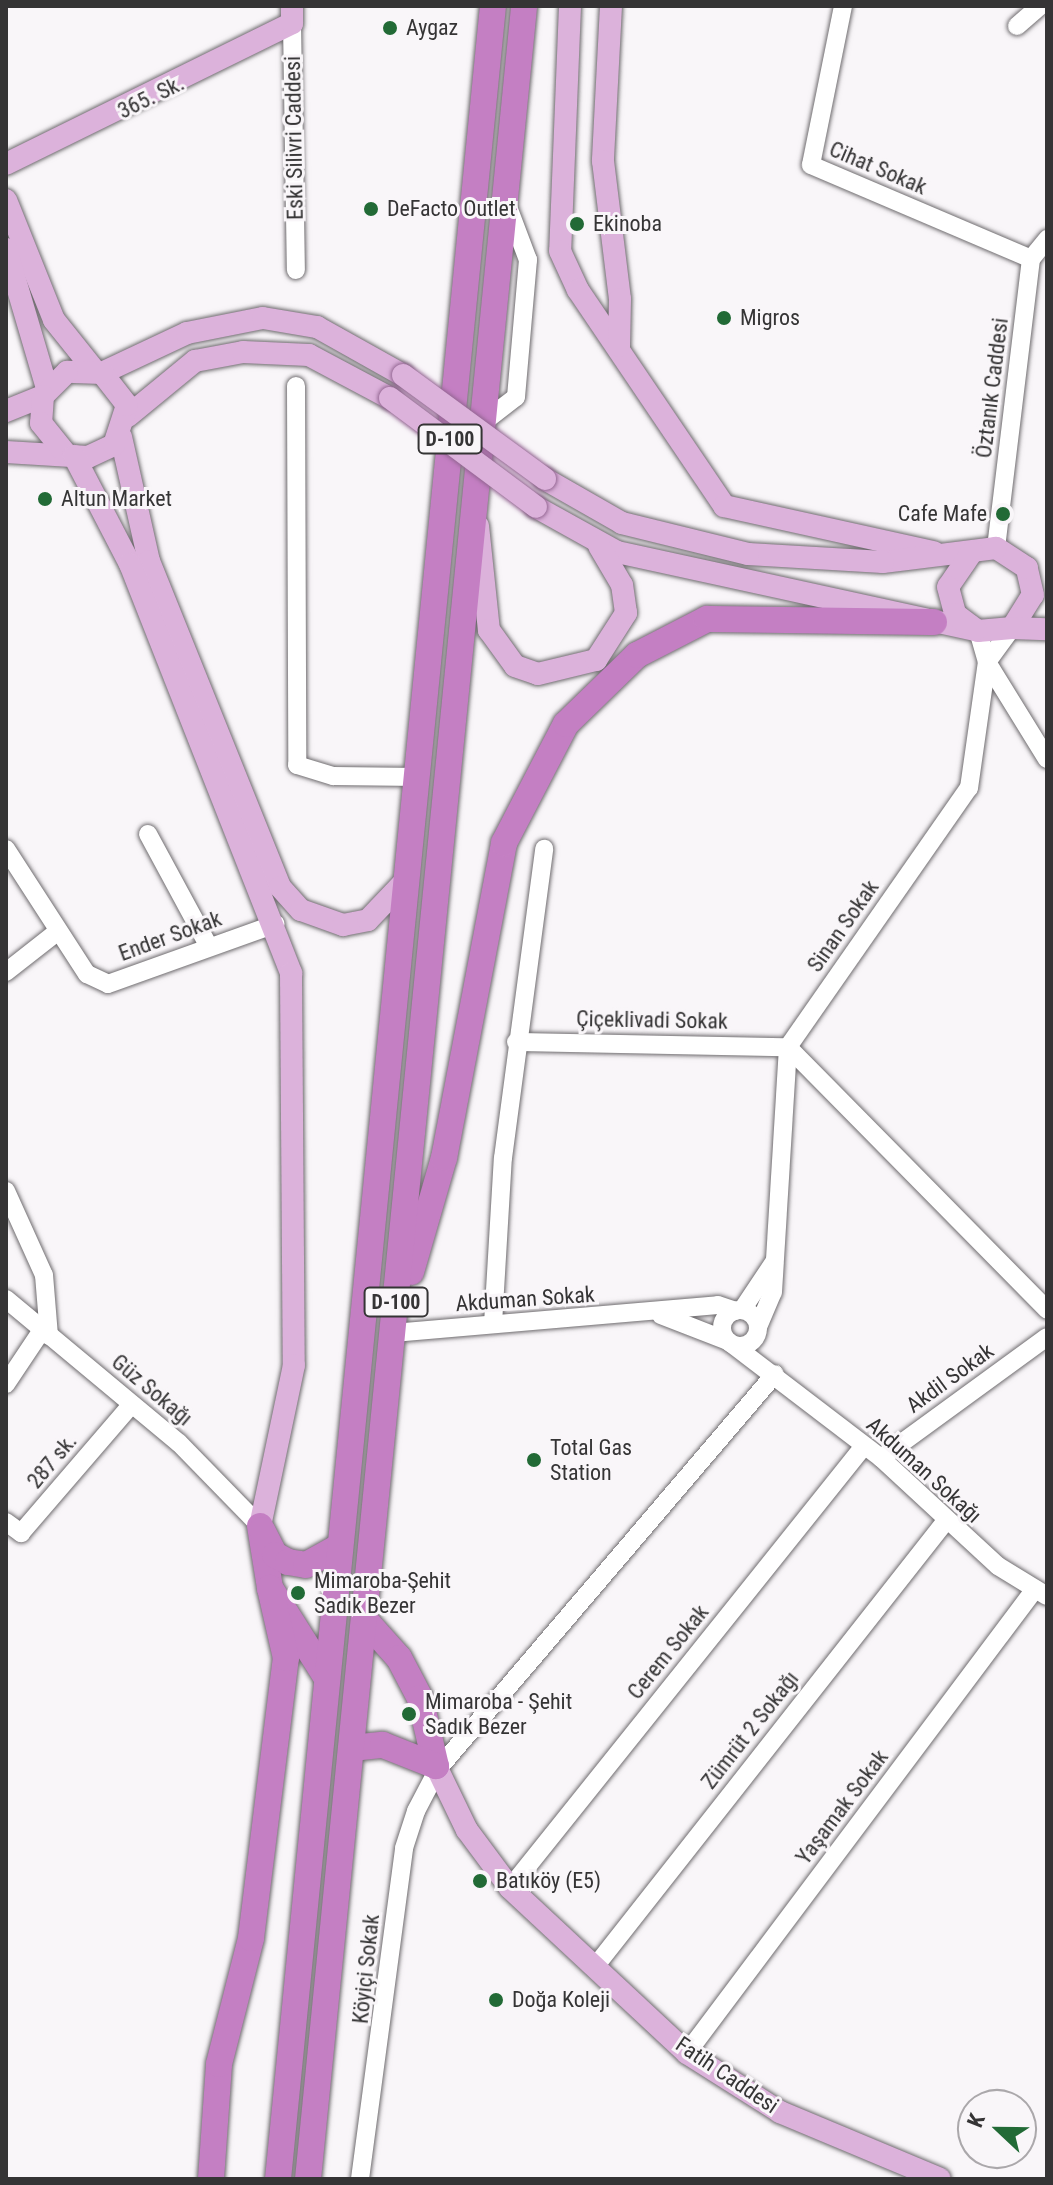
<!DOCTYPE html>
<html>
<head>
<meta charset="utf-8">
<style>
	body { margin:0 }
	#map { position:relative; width:1053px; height:2185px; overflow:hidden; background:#f9f6f9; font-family:"Roboto Condensed",sans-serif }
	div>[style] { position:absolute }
	.roads { filter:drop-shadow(0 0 2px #6f6c6f) drop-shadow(0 0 2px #6f6c6f) }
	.minor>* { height:18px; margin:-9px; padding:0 9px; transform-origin:9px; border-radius:9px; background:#fff }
	.minor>.ring { margin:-9px; padding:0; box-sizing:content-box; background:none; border:18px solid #fff; border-radius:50% }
	.major>* { height:22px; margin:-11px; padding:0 11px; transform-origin:11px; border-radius:11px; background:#dcb2db }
	.highway>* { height:26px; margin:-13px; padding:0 13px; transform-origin:13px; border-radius:13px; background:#c47fc3 }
	.bridges { filter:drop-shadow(0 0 2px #926591) drop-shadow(0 0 2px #926591) }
	.major-bridge>* { height:22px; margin:-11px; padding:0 11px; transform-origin:11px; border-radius:11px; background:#dcb2db }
	.dots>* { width:22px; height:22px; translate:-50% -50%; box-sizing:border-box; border:4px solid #f9f6f9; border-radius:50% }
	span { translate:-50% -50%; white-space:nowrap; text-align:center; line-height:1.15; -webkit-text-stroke:6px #f9f6f9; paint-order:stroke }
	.shield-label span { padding:2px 6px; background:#f9f6f9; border:2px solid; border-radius:6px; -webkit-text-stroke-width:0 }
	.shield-label { font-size:20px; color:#353435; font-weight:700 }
	.poi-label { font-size:22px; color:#353435 }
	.left { translate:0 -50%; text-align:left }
	.right { translate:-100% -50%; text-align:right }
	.street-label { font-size:22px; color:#353435 }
	.frame { position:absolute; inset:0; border:8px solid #353435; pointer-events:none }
	.north { position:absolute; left:957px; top:2089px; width:80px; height:80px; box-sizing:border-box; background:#f9f6f9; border:2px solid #aba8ab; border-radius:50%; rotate:292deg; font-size:22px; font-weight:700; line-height:32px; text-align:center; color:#353435 }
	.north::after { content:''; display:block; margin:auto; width:28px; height:36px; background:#226a36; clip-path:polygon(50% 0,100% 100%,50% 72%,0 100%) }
</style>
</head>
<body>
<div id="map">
	<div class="roads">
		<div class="minor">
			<div style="left:843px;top:6px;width:162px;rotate:101.4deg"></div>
			<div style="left:811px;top:165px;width:239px;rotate:23.1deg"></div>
			<div style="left:292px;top:23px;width:247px;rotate:89.1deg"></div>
			<div style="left:1017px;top:26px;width:30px;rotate:-41deg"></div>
			<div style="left:296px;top:386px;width:379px;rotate:89.8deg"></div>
			<div style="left:297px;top:765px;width:38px;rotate:17deg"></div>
			<div style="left:333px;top:776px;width:86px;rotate:0.7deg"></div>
			<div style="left:481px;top:424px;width:44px;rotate:-37.6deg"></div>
			<div style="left:516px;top:397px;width:138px;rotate:-85deg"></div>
			<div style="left:528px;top:260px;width:60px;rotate:-110.6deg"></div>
			<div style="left:996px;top:548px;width:291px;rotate:-83.1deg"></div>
			<div style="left:1031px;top:259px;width:26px;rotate:-51deg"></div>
			<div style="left:1012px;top:628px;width:42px;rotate:126.3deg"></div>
			<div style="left:987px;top:662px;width:114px;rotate:58.3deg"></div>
			<div style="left:148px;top:834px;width:128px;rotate:61.6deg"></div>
			<div style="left:6px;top:849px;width:149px;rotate:57.1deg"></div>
			<div style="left:87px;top:974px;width:23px;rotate:25deg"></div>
			<div style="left:108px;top:984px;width:178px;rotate:-19.7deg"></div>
			<div style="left:6px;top:972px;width:65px;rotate:-38.1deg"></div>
			<div style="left:516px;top:1042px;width:272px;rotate:1.1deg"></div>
			<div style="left:788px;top:1047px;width:369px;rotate:45.4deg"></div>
			<div style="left:6px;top:1191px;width:92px;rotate:65.7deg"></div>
			<div style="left:44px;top:1275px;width:61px;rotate:85.3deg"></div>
			<div style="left:6px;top:1299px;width:225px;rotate:39.8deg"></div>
			<div style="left:179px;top:1443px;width:116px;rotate:45.7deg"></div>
			<div style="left:742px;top:1310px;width:58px;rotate:-56.3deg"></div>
			<div class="ring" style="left:722px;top:1310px;width:18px;height:18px"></div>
			<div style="left:661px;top:1315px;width:72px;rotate:21.2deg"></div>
			<div style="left:493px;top:1324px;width:166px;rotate:-86.6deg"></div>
			<div style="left:503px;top:1158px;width:312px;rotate:-82.4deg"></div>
			<div style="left:758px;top:1327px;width:38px;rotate:-67deg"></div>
			<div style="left:773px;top:1292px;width:245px;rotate:-86.5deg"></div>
			<div style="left:788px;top:1047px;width:316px;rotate:-55.1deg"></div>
			<div style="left:969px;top:788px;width:127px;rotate:-81.9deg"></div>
			<div style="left:987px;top:662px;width:32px;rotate:-106deg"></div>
			<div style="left:393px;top:1333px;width:326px;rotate:-4.9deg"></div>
			<div style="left:718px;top:1305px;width:18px;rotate:19deg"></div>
			<div style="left:732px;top:1344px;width:188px;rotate:37.4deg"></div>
			<div style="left:881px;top:1458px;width:159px;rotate:42.7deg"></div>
			<div style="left:998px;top:1566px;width:57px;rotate:31.5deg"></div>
			<div style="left:6px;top:1384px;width:65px;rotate:-56.3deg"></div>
			<div style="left:881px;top:1458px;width:205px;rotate:-36.1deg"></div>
			<div style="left:6px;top:1522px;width:19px;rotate:36deg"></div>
			<div style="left:21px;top:1533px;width:169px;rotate:-49.3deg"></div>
			<div style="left:510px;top:1888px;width:566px;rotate:-51.31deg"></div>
			<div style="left:594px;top:1968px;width:568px;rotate:-51.8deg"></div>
			<div style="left:687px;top:2053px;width:580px;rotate:-53.13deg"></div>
			<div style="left:360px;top:2179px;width:334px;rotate:-82.4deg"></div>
			<div style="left:404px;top:1848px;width:39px;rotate:-72deg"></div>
			<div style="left:416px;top:1811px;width:47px;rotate:-62.4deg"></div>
			<div style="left:438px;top:1769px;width:519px;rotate:-49.53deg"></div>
		</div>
		<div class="major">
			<div style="left:570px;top:6px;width:245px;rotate:92.3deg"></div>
			<div style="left:560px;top:251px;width:43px;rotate:65.2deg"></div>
			<div style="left:578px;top:290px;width:261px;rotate:55.9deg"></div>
			<div style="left:724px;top:506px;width:215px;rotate:12.4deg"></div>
			<div style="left:611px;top:6px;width:155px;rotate:93deg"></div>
			<div style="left:603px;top:161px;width:139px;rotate:83deg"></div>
			<div style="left:620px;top:299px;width:47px;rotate:91.2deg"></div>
			<div style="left:6px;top:164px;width:319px;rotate:-26.2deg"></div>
			<div style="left:292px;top:23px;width:17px;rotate:-90deg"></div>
			<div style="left:6px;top:200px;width:129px;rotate:68.2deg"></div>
			<div style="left:54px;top:320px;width:64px;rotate:51.3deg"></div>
			<div style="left:6px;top:249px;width:145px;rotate:73.6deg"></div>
			<div style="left:102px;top:373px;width:94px;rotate:-25.2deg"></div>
			<div style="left:187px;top:333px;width:77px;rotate:-11.2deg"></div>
			<div style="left:263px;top:318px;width:55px;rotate:9.5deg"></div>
			<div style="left:317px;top:327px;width:98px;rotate:29.2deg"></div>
			<div style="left:6px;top:411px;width:40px;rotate:-22deg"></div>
			<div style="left:128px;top:416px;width:87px;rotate:-39.4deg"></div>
			<div style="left:195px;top:361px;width:49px;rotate:-10.6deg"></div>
			<div style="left:243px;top:352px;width:66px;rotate:2.6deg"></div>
			<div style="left:309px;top:355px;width:92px;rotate:28deg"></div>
			<div style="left:121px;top:437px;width:127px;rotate:77.3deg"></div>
			<div style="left:149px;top:561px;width:351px;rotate:68.1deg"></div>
			<div style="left:280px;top:887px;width:31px;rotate:48deg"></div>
			<div style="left:301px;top:910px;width:45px;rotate:19.7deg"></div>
			<div style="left:343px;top:925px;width:25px;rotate:-11deg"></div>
			<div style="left:368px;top:920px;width:58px;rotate:-46.4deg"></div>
			<div style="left:6px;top:452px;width:82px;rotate:3.5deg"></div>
			<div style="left:88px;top:457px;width:29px;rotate:-25deg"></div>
			<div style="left:114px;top:445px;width:42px;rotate:-72deg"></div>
			<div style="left:127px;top:405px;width:41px;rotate:-128deg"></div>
			<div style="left:102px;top:373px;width:35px;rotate:-178deg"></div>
			<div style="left:67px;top:372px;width:34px;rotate:135deg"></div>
			<div style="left:43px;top:396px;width:27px;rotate:94deg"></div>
			<div style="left:41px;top:423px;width:40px;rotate:51deg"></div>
			<div style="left:74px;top:456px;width:122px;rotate:62.6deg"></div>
			<div style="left:130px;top:564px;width:440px;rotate:68.5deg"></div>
			<div style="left:291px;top:973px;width:392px;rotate:89.6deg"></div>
			<div style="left:294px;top:1365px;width:165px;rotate:101.9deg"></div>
			<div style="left:536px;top:507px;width:93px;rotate:29.1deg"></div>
			<div style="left:617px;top:552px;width:370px;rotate:12.3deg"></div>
			<div style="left:978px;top:631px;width:34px;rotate:-5deg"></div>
			<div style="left:1012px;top:628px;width:39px;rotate:-58deg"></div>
			<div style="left:1033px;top:595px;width:28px;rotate:-103deg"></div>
			<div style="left:1027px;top:568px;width:37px;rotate:-147deg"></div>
			<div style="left:996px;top:548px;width:114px;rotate:172.9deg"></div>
			<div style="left:883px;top:562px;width:135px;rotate:-176.6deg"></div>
			<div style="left:748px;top:554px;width:130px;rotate:-166.2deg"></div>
			<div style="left:622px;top:523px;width:89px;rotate:-150.3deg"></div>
			<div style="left:478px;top:526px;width:105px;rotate:84deg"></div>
			<div style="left:489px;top:630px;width:44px;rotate:54.2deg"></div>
			<div style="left:515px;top:666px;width:24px;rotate:19deg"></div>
			<div style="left:538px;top:674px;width:60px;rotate:-13.6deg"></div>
			<div style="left:596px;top:660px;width:56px;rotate:-57.4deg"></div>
			<div style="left:626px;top:613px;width:28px;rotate:-98deg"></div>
			<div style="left:622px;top:585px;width:45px;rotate:-120.5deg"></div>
			<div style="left:972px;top:552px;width:42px;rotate:124.4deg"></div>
			<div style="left:948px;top:587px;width:28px;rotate:75deg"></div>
			<div style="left:955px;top:614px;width:26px;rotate:37deg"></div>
			<div style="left:1012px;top:628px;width:35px;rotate:2deg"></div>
			<div style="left:436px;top:1766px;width:71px;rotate:64.2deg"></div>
			<div style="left:467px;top:1830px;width:72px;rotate:53.4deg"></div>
			<div style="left:510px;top:1888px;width:242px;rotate:43deg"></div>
			<div style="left:687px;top:2053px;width:110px;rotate:32.4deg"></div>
			<div style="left:780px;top:2112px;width:173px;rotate:22.7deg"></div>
		</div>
		<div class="highway">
			<div style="left:411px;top:1272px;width:119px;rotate:-73.9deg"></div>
			<div style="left:444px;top:1158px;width:321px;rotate:-79.2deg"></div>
			<div style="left:504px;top:843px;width:134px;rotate:-62.5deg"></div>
			<div style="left:566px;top:724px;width:99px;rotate:-44.2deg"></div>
			<div style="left:637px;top:655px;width:79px;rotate:-27.2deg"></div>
			<div style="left:707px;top:619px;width:227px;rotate:0.8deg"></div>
			<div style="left:260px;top:1526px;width:63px;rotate:80.8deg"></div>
			<div style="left:270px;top:1588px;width:107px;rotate:57.7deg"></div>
			<div style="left:262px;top:1530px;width:28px;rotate:63deg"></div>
			<div style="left:275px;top:1555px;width:15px;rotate:28deg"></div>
			<div style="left:288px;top:1562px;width:18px;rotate:9deg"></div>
			<div style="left:306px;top:1565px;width:38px;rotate:-29deg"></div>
			<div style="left:364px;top:1619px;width:52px;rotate:48.1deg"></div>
			<div style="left:399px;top:1658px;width:45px;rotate:62.3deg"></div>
			<div style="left:420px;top:1698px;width:70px;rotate:76.8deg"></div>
			<div style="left:352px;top:1748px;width:31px;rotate:-6deg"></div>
			<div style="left:383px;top:1745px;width:57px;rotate:21.6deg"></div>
			<div style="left:211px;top:2179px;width:115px;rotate:-86deg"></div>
			<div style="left:219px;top:2064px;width:130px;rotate:-75.7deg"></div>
			<div style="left:251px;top:1938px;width:282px;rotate:-82.9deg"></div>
			<div style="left:286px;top:1658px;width:72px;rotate:-102.9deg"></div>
			<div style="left:278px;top:2179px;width:2184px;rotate:-84.35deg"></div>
			<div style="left:308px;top:2179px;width:2184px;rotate:-84.32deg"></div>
		</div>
	</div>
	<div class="bridges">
		<div class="major-bridge">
			<div style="left:403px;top:375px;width:176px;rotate:36.2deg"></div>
			<div style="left:390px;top:398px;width:182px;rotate:36.7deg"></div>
		</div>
	</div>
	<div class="dots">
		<div style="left:390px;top:28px;background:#226a36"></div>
		<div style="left:371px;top:209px;background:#226a36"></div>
		<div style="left:577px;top:224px;background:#226a36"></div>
		<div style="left:724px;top:318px;background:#226a36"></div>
		<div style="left:45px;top:499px;background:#226a36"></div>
		<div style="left:1003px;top:514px;background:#226a36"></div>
		<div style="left:534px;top:1460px;background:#226a36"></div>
		<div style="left:298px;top:1593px;background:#226a36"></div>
		<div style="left:409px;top:1714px;background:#226a36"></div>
		<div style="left:480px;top:1881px;background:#226a36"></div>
		<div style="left:496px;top:2000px;background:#226a36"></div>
	</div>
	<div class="shield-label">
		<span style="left:450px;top:439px">D-100</span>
		<span style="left:396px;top:1302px">D-100</span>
	</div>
	<div class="poi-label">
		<span class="left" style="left:406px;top:28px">Aygaz</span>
		<span class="left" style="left:387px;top:209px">DeFacto Outlet</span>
		<span class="left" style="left:593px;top:224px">Ekinoba</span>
		<span class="left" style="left:740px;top:318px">Migros</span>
		<span class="left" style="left:61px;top:499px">Altun Market</span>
		<span class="right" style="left:987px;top:514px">Cafe Mafe</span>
		<span class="left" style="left:550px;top:1460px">Total Gas<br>Station</span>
		<span class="left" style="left:314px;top:1593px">Mimaroba-Şehit<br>Sadık Bezer</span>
		<span class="left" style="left:425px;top:1714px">Mimaroba - Şehit<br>Sadık Bezer</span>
		<span class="left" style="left:496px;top:1881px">Batıköy (E5)</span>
		<span class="left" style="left:512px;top:2000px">Doğa Koleji</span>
	</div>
	<div class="street-label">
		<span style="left:151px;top:97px;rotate:-26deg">365. Sk.</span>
		<span style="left:294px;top:138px;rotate:-91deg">Eski Silivri Caddesi</span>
		<span style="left:878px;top:168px;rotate:23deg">Cihat Sokak</span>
		<span style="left:992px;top:388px;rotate:-83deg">Öztanık Caddesi</span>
		<span style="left:843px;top:926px;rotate:-55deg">Sinan Sokak</span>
		<span style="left:170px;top:936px;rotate:-20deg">Ender Sokak</span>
		<span style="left:652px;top:1020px;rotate:1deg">Çiçeklivadi Sokak</span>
		<span style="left:525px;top:1299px;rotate:-4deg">Akduman Sokak</span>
		<span style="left:950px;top:1378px;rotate:-36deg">Akdil Sokak</span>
		<span style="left:152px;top:1390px;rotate:40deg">Güz Sokağı</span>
		<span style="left:52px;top:1461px;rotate:-50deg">287 sk.</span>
		<span style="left:924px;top:1470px;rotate:42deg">Akduman Sokağı</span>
		<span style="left:668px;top:1652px;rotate:-51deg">Cerem Sokak</span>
		<span style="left:750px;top:1730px;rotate:-52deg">Zümrüt 2 Sokağı</span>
		<span style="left:842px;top:1807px;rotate:-53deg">Yaşamak Sokak</span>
		<span style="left:366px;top:1969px;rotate:-84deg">Köyiçi Sokak</span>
		<span style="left:727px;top:2075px;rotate:34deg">Fatih Caddesi</span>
	</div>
	<div class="frame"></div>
	<div class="north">K</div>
</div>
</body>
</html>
